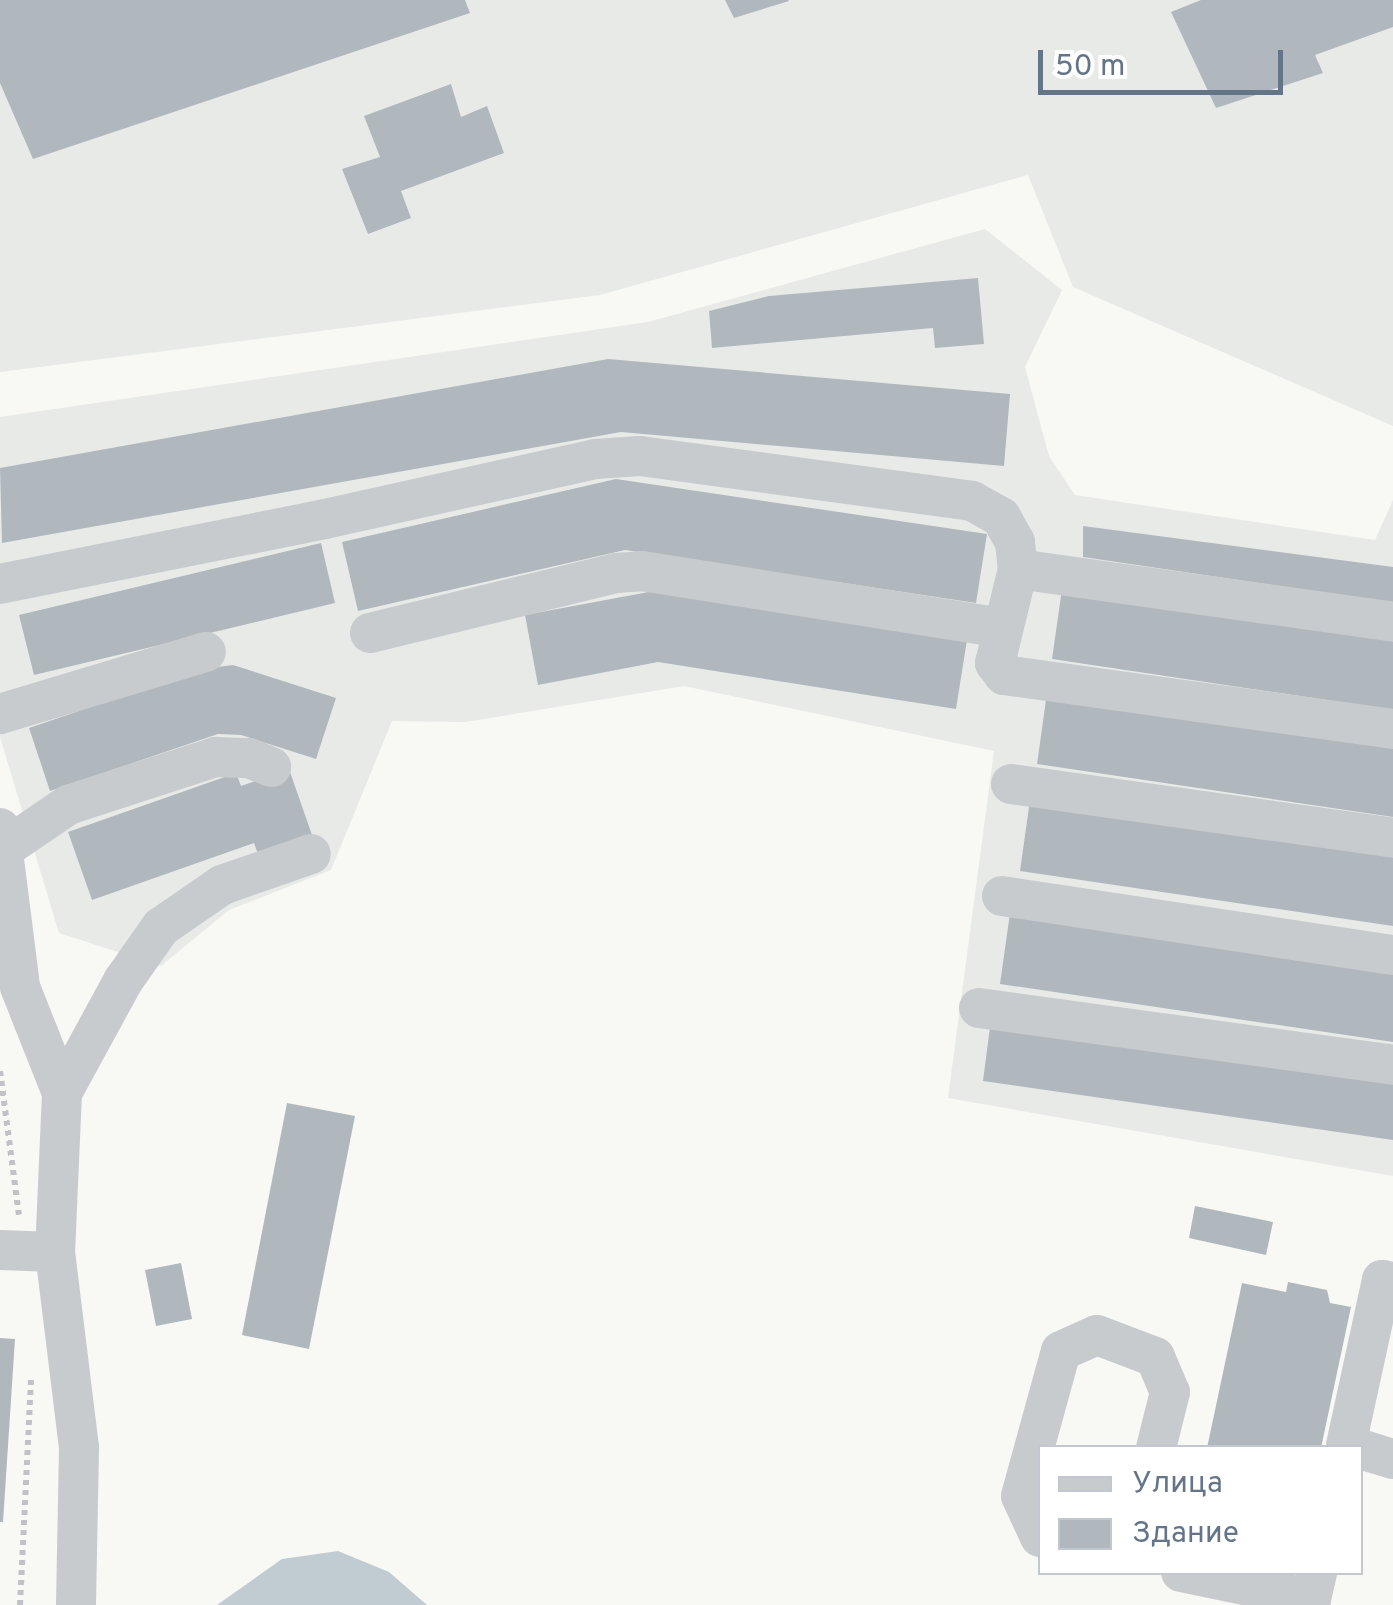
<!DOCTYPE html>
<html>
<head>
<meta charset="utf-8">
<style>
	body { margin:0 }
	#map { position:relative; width:1393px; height:1605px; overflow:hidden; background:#f8f8f5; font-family:Overpass,sans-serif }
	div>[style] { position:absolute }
	.built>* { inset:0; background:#e8eae8 }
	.water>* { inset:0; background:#c1ccd2 }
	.building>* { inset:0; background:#b0b8be }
	.path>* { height:6px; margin-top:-3px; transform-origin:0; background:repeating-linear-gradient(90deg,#c0c2c5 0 5px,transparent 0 10px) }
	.minor>* { height:40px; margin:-20px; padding:0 20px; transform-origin:20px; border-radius:20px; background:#c7cbce }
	span { translate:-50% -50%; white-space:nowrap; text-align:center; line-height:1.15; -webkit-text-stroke:10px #fff; paint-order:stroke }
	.legend { position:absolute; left:1038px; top:1445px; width:325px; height:130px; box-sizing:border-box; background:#fff; border:2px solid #c1c8cf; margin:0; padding:12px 18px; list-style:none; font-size:30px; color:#647588 }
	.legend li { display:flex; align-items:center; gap:20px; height:50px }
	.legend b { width:50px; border:2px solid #c1c8cf }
	.scale { position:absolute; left:1038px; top:50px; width:245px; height:45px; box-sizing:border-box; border:5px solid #647588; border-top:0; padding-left:12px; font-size:30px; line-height:35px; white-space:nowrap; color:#647588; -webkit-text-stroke:8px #fff; paint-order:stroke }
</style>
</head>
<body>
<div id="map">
	<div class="built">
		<div style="clip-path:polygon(0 0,1393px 0,1393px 426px,1073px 287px,1028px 175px,600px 295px,0 372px)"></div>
		<div style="clip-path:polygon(985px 229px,1062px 290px,1025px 367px,1049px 456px,1075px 495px,1375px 540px,1393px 500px,1393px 1176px,948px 1098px,994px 751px,684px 686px,466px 722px,392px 721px,331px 870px,229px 910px,161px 966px,59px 933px,0 737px,0 417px,648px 322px)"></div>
	</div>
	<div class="water">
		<div style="clip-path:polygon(338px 1551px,389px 1572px,427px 1605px,217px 1605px,282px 1559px)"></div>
	</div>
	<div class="building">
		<div style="clip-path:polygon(0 0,465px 0,470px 13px,33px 159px,0 83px)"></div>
		<div style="clip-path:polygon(725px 0,788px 0,789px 1px,734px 18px)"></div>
		<div style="clip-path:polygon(1201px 0,1393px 0,1393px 27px,1315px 55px,1323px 73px,1216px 108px,1171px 12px)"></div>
		<div style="clip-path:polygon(451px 84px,461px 117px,487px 106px,504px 153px,401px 191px,411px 218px,368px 234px,342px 169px,380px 157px,364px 116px)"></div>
		<div style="clip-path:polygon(978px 278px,984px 344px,935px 348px,933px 328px,712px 348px,709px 311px,769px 296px)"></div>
		<div style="clip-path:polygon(608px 359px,1010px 394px,1004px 466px,621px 432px,2px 543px,0 468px)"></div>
		<div style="clip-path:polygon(616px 479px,987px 534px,976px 603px,625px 550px,358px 611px,342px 542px)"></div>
		<div style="clip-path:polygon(1083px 526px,1393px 567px,1393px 603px,1083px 557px)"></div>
		<div style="clip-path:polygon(321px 543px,335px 603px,34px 675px,19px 615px)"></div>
		<div style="clip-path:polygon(1062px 589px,1393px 638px,1393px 710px,1052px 659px)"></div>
		<div style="clip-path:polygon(654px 591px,967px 640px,956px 709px,658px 662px,538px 685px,525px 615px)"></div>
		<div style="clip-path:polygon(233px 665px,336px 698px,316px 759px,241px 735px,218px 734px,50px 791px,29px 728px,202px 669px)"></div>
		<div style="clip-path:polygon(1047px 693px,1393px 745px,1393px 817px,1037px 764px)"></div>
		<div style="clip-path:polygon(289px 769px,312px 835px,258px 854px,254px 843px,92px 900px,68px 832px,236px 773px,241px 786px)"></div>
		<div style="clip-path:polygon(1030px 800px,1393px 854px,1393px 926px,1020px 871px)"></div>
		<div style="clip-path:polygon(1010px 913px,1393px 970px,1393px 1042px,1000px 984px)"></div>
		<div style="clip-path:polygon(990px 1027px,1393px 1082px,1393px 1140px,983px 1081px)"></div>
		<div style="clip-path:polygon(287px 1103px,355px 1116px,309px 1349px,242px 1335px)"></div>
		<div style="clip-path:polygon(1195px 1206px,1273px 1222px,1266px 1255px,1189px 1238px)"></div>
		<div style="clip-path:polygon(181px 1263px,192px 1319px,156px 1326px,145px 1270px)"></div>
		<div style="clip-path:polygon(1288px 1282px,1327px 1290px,1330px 1303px,1351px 1307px,1321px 1448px,1207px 1448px,1242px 1283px,1286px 1292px)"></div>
		<div style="clip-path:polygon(0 1338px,15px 1339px,3px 1522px,0 1522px)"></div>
	</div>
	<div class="path">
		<div style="left:0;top:1071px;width:145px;rotate:82.5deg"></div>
		<div style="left:20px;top:1605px;width:228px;rotate:-87.2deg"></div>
	</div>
	<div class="minor">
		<div style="left:1018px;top:569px;width:379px;rotate:8deg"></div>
		<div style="left:0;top:584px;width:331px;rotate:-11.3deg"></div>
		<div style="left:325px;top:519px;width:277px;rotate:-12.5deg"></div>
		<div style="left:595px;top:459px;width:45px;rotate:-3.8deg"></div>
		<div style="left:640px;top:456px;width:335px;rotate:7.7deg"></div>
		<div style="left:972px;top:501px;width:33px;rotate:29deg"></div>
		<div style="left:1001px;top:517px;width:29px;rotate:61deg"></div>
		<div style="left:1015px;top:542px;width:27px;rotate:84deg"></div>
		<div style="left:1018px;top:569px;width:97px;rotate:103.7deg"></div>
		<div style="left:995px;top:663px;width:15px;rotate:53deg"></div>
		<div style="left:1004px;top:675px;width:393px;rotate:7.9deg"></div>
		<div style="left:370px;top:633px;width:253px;rotate:-13.7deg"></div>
		<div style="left:616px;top:573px;width:26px;rotate:-4deg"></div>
		<div style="left:642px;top:571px;width:365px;rotate:9deg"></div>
		<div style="left:0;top:714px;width:215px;rotate:-16.8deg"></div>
		<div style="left:1011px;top:784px;width:386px;rotate:8deg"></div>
		<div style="left:0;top:828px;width:160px;rotate:82.8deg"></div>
		<div style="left:20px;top:987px;width:114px;rotate:68.4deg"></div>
		<div style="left:62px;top:1093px;width:159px;rotate:92.5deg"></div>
		<div style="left:55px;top:1252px;width:197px;rotate:83deg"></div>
		<div style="left:79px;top:1448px;width:157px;rotate:91.1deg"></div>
		<div style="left:2px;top:850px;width:80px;rotate:-34.3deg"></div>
		<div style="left:68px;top:805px;width:156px;rotate:-18deg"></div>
		<div style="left:216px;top:757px;width:33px;rotate:2deg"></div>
		<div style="left:249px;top:758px;width:24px;rotate:22deg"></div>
		<div style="left:1002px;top:896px;width:395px;rotate:8.6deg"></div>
		<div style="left:979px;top:1008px;width:418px;rotate:7.8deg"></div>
		<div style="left:62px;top:1093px;width:128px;rotate:-61.4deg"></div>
		<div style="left:123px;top:981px;width:66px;rotate:-54.9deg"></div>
		<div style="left:161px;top:927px;width:74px;rotate:-34.5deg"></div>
		<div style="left:222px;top:885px;width:94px;rotate:-19.2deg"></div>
		<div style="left:0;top:1250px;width:55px;rotate:2.1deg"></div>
		<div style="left:1355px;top:1448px;width:9px;rotate:-162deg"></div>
		<div style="left:1346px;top:1445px;width:169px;rotate:-77.7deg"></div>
		<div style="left:1382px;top:1280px;width:11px;rotate:10deg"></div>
		<div style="left:1360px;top:1449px;width:34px;rotate:17deg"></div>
		<div style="left:1040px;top:1537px;width:45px;rotate:-114.9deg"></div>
		<div style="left:1021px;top:1496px;width:150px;rotate:-74.6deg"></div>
		<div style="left:1061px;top:1351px;width:39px;rotate:-24deg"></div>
		<div style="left:1097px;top:1335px;width:62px;rotate:20.8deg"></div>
		<div style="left:1155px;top:1357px;width:38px;rotate:67deg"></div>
		<div style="left:1170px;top:1392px;width:58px;rotate:104deg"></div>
		<div style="left:1181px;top:1572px;width:133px;rotate:11.7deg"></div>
		<div style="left:1311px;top:1599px;width:28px;rotate:-77deg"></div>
	</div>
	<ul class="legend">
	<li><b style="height:12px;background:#c7cbce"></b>Улица</li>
	<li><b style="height:28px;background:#b0b8be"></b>Здание</li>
	</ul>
	<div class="scale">50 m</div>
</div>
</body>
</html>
